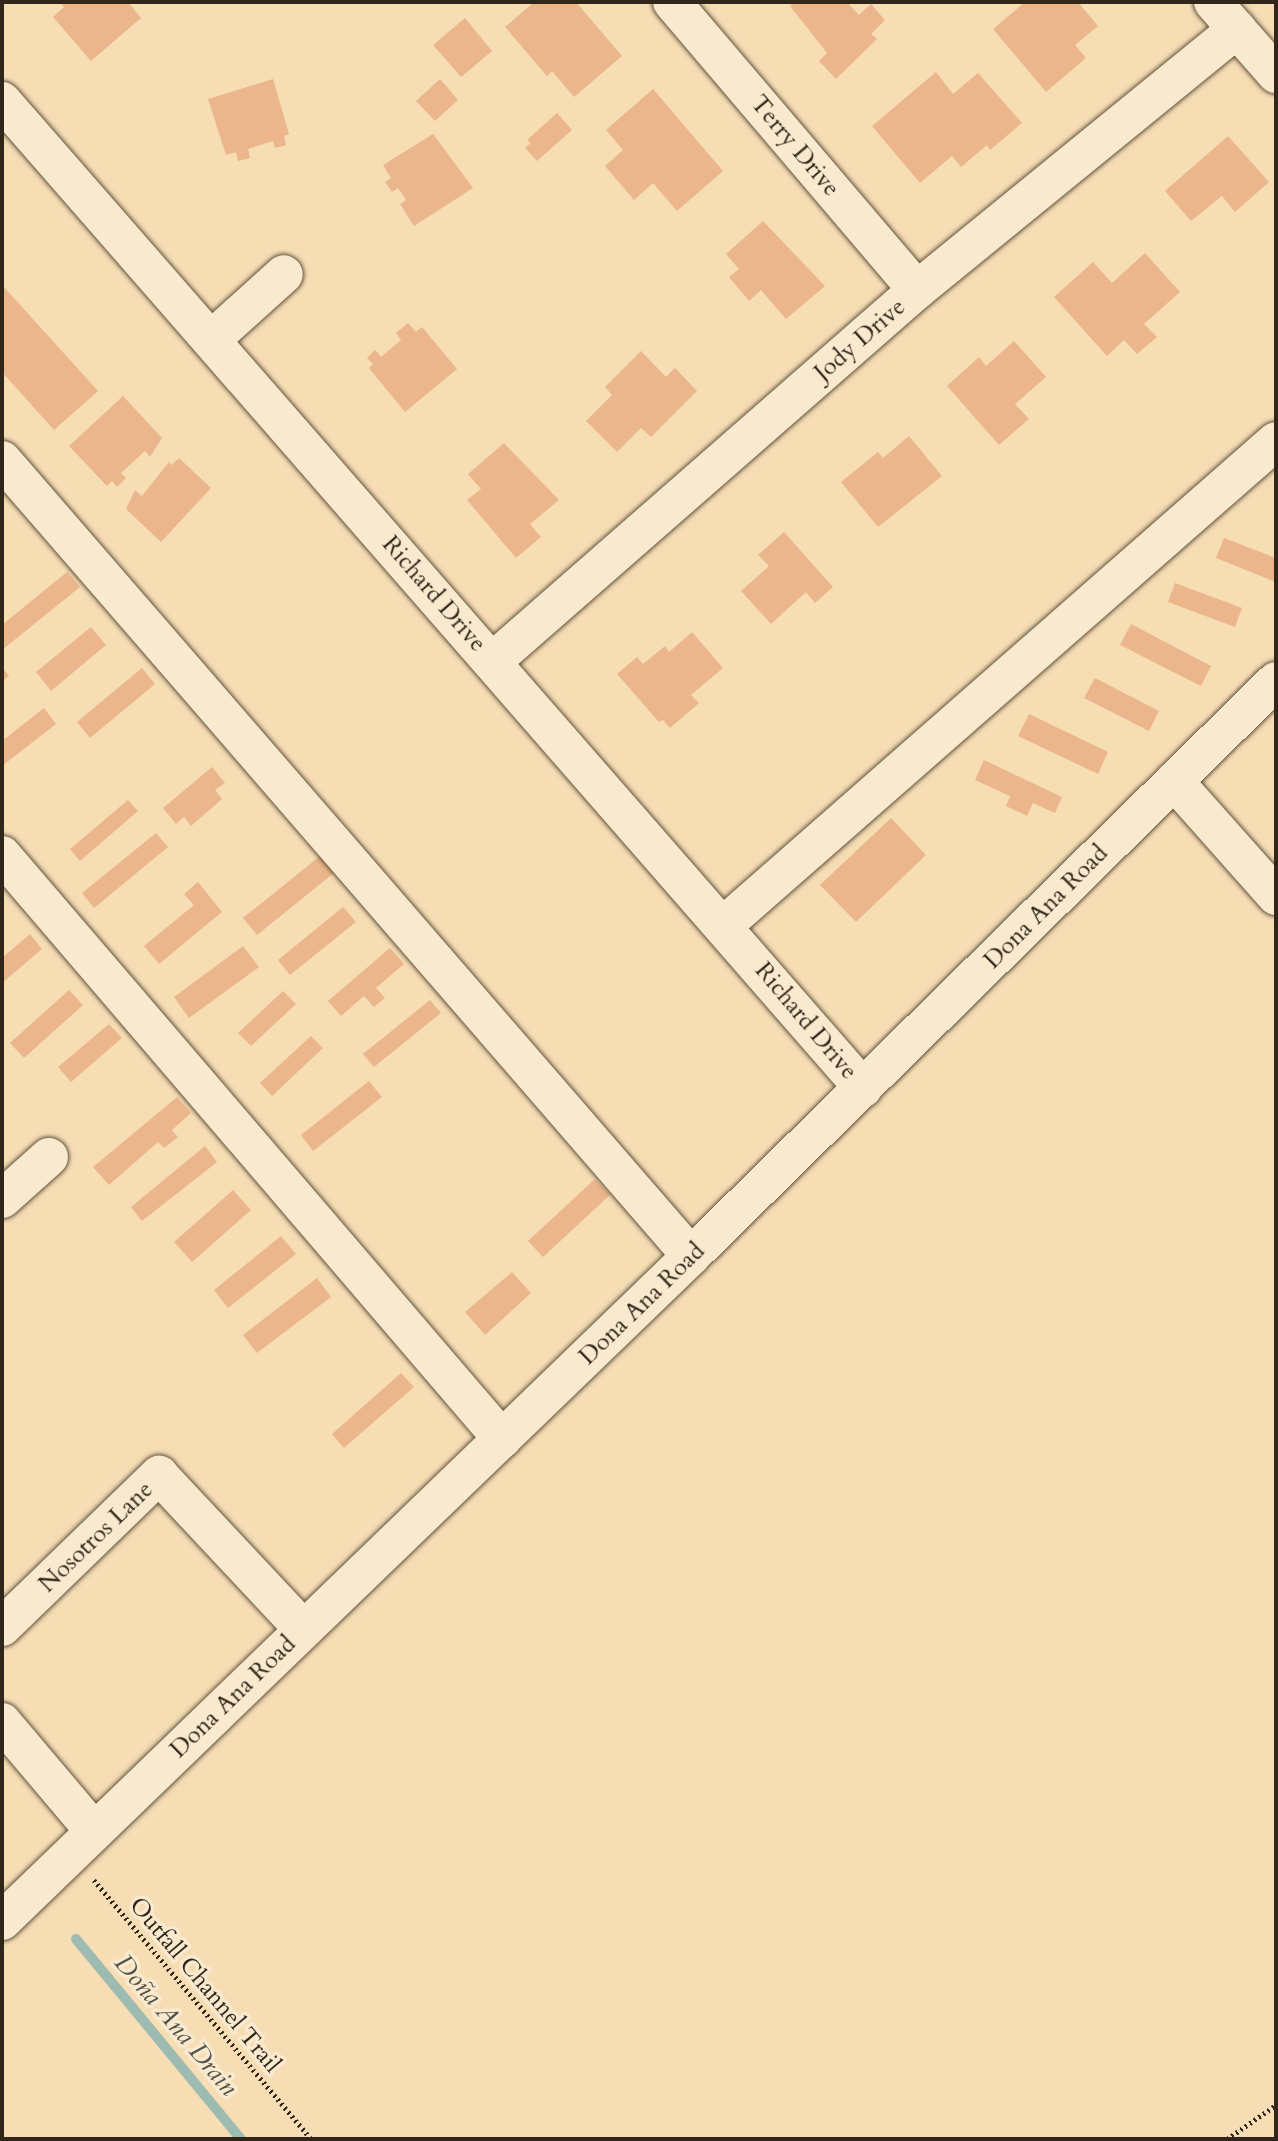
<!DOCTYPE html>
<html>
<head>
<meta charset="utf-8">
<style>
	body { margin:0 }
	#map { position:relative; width:1278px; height:2141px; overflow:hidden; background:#f6ddb3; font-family:Cardo,serif }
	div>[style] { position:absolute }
	.stream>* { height:10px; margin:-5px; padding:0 5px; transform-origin:5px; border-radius:5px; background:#9dbbb1 }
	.building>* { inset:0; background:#ebb68b }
	.path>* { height:4.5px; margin-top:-2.25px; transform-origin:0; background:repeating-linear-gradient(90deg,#30261a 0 2px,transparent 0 5.5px) }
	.roads { filter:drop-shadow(0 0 2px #625440) drop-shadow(0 0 2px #625440) }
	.minor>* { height:38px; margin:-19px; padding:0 19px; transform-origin:19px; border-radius:19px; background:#f9e9ce }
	span { translate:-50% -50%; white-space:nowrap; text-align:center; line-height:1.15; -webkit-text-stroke:7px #f9e9ce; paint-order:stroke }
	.street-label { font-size:24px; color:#30261a }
	.water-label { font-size:26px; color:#515347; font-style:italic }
	.frame { position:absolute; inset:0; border:4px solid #30261a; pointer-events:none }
</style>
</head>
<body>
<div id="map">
	<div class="stream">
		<div style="left:76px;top:1939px;width:259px;rotate:50.5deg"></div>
	</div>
	<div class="building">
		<div style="clip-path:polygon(60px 2px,128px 2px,141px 18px,91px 61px,53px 17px,64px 7px)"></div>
		<div style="clip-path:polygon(534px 2px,576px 2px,622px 56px,574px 97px,552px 71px,547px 76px,505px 27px)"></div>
		<div style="clip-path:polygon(795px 2px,847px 2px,859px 15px,871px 4px,885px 20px,871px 34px,877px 39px,836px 79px,819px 61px,827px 53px,790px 6px)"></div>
		<div style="clip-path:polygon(1025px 2px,1078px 2px,1098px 26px,1075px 45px,1086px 58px,1046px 92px,993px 29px)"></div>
		<div style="clip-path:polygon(465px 18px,492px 51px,461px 77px,433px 45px)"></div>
		<div style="clip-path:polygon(936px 72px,953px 94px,978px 73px,1022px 123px,990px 150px,987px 145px,961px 167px,952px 156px,920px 183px,872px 126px)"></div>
		<div style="clip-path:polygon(273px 79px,289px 134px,284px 136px,286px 145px,275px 148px,273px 141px,248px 149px,250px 158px,238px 161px,236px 152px,226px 155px,208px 99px)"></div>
		<div style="clip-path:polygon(440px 79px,458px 100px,435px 121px,416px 101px)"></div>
		<div style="clip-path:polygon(653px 89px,723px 171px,677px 211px,653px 183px,634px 200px,605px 166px,623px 150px,606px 130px)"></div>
		<div style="clip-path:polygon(557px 113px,572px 130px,537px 161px,525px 148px,531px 143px,527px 140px)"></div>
		<div style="clip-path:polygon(433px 134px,473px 188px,414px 226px,400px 204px,406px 200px,398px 188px,392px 192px,385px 182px,391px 178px,383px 165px)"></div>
		<div style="clip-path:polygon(1228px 136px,1269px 182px,1235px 212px,1222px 196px,1191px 221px,1165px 191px)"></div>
		<div style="clip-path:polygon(763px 221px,825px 286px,786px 319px,761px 290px,749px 301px,729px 277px,739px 269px,726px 254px)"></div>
		<div style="clip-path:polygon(1145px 253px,1180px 292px,1144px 324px,1157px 337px,1137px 354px,1124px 340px,1107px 356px,1054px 297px,1093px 262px,1112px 283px)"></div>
		<div style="clip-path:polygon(3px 286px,98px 391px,54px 430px,2px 372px)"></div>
		<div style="clip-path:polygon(408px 323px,416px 332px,422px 327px,457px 369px,405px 412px,369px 368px,373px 364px,367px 358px,375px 350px,381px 357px,401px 340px,396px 333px)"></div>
		<div style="clip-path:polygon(1014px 341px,1046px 377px,1015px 404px,1029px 419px,999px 445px,947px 386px,979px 357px,986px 366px)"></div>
		<div style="clip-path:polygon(641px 351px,666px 377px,675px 368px,697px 391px,651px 437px,641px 428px,617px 452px,586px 421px,612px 395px,605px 387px)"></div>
		<div style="clip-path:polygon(123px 396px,162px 438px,150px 457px,145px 451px,121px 473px,126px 478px,117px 487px,112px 481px,107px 486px,69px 446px)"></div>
		<div style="clip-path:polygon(909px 436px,942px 476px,878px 527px,841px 482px,878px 452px,883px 458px)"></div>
		<div style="clip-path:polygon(504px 443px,559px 500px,530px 524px,541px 537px,516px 558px,467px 500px,481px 489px,468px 474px)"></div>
		<div style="clip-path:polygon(179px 458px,211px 488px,161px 542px,126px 509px,135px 490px,142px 496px,169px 462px,172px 465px)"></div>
		<div style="clip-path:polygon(784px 532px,833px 587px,815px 603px,806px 592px,771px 624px,741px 591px,769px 566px,758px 555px)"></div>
		<div style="clip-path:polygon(1224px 538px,1276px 558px,1276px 582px,1216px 558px)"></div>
		<div style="clip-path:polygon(67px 572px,80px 587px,2px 650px,2px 625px)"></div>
		<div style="clip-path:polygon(1175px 583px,1242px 608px,1235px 627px,1168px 602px)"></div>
		<div style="clip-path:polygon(1131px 624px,1211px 666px,1201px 686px,1120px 645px)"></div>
		<div style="clip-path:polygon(91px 627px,106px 645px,51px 691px,36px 672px)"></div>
		<div style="clip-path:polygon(692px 632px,723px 668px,691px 695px,699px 703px,670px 728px,663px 720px,659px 722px,617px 674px,637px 657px,643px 664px,665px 646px,669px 652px)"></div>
		<div style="clip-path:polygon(2px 667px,9px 676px,2px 681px)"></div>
		<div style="clip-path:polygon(142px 668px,155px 684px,90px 738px,77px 722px)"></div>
		<div style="clip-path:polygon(1095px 678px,1159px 711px,1149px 731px,1084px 698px)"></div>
		<div style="clip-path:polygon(44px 708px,56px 724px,2px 766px,2px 741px)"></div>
		<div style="clip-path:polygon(1029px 714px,1108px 752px,1098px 774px,1018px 736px)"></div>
		<div style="clip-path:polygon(984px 760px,1062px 797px,1055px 813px,1033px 803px,1027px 816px,1006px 806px,1010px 796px,975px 780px)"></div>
		<div style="clip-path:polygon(212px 767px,225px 783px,215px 790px,222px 799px,191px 826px,184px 817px,176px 824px,163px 808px)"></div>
		<div style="clip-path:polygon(128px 800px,138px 811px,80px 861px,70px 849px)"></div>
		<div style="clip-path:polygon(891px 818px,926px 855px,856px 922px,820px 885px)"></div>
		<div style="clip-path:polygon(156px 833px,168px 847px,94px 908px,82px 893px)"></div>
		<div style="clip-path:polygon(325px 852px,340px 868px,257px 935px,243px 918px)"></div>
		<div style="clip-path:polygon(198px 882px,222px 912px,159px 964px,144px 946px,194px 905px,184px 894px)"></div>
		<div style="clip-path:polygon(343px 907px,356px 922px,290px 975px,278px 960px)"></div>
		<div style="clip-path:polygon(30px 934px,42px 949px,2px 983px,2px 958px)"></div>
		<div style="clip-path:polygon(243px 946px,259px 967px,189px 1018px,174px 997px)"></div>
		<div style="clip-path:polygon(390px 948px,404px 964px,376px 988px,385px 998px,374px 1007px,364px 996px,341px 1016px,328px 1001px)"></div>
		<div style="clip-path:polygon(69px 990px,83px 1005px,24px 1058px,10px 1043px)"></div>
		<div style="clip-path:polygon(283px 991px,296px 1004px,251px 1046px,238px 1033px)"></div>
		<div style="clip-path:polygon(430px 1000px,441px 1013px,374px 1067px,363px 1054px)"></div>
		<div style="clip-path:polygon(109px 1024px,122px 1038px,71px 1082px,58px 1067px)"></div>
		<div style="clip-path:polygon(311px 1036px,323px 1048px,272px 1096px,260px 1083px)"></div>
		<div style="clip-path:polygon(369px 1081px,382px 1097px,313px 1151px,301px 1135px)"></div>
		<div style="clip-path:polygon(177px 1097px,191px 1113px,172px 1130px,178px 1137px,164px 1148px,158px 1142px,109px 1185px,93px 1167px)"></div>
		<div style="clip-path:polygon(205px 1146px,217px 1162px,142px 1221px,131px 1207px)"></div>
		<div style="clip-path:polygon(595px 1179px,610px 1195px,543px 1257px,528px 1241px)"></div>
		<div style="clip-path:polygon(233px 1190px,251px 1210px,192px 1262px,174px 1242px)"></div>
		<div style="clip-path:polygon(281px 1236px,296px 1254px,228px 1308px,214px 1290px)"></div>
		<div style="clip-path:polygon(512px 1272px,531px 1293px,485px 1335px,465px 1312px)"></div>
		<div style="clip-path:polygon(317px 1278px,331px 1297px,257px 1353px,243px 1335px)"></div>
		<div style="clip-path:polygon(401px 1373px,414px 1387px,344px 1448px,332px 1434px)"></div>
	</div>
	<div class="path">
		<div style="left:94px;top:1880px;width:338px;rotate:50deg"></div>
		<div style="left:1227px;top:2139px;width:60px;rotate:-34.8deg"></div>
	</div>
	<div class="roads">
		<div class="minor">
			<div style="left:672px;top:2px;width:378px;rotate:49.6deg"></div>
			<div style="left:1213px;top:2px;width:96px;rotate:48.8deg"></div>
			<div style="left:2px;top:101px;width:1310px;rotate:48.9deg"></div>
			<div style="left:211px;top:340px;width:98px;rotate:-42.1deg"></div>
			<div style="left:2px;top:460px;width:1053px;rotate:49.12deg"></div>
			<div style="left:493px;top:661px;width:563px;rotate:-41.19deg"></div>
			<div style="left:917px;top:290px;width:413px;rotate:-39.2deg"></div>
			<div style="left:1174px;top:781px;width:154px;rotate:48.4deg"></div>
			<div style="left:2px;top:855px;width:769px;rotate:49.43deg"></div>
			<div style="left:724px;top:925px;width:734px;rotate:-41.24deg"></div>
			<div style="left:2px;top:1199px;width:63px;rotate:-41.8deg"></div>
			<div style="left:2px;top:1627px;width:219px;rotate:-44.1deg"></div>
			<div style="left:159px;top:1475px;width:211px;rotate:46.9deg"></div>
			<div style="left:2px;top:1722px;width:143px;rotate:49.8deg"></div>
			<div style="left:2px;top:1921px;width:958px;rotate:-43.98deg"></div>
			<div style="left:691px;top:1256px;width:820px;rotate:-44.51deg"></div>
		</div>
	</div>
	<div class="street-label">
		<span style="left:795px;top:146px;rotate:50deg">Terry Drive</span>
		<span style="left:860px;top:340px;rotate:-41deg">Jody Drive</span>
		<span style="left:434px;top:594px;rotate:49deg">Richard Drive</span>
		<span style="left:1046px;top:907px;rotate:-45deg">Dona Ana Road</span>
		<span style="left:806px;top:1021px;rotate:50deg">Richard Drive</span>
		<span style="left:642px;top:1304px;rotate:-44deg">Dona Ana Road</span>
		<span style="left:96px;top:1537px;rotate:-44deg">Nosotros Lane</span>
		<span style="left:233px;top:1697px;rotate:-44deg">Dona Ana Road</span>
		<span style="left:205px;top:1985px;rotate:50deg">Outfall Channel Trail</span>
	</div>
	<div class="water-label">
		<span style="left:176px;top:2025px;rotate:50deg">Doña Ana Drain</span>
	</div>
	<div class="frame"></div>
</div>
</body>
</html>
